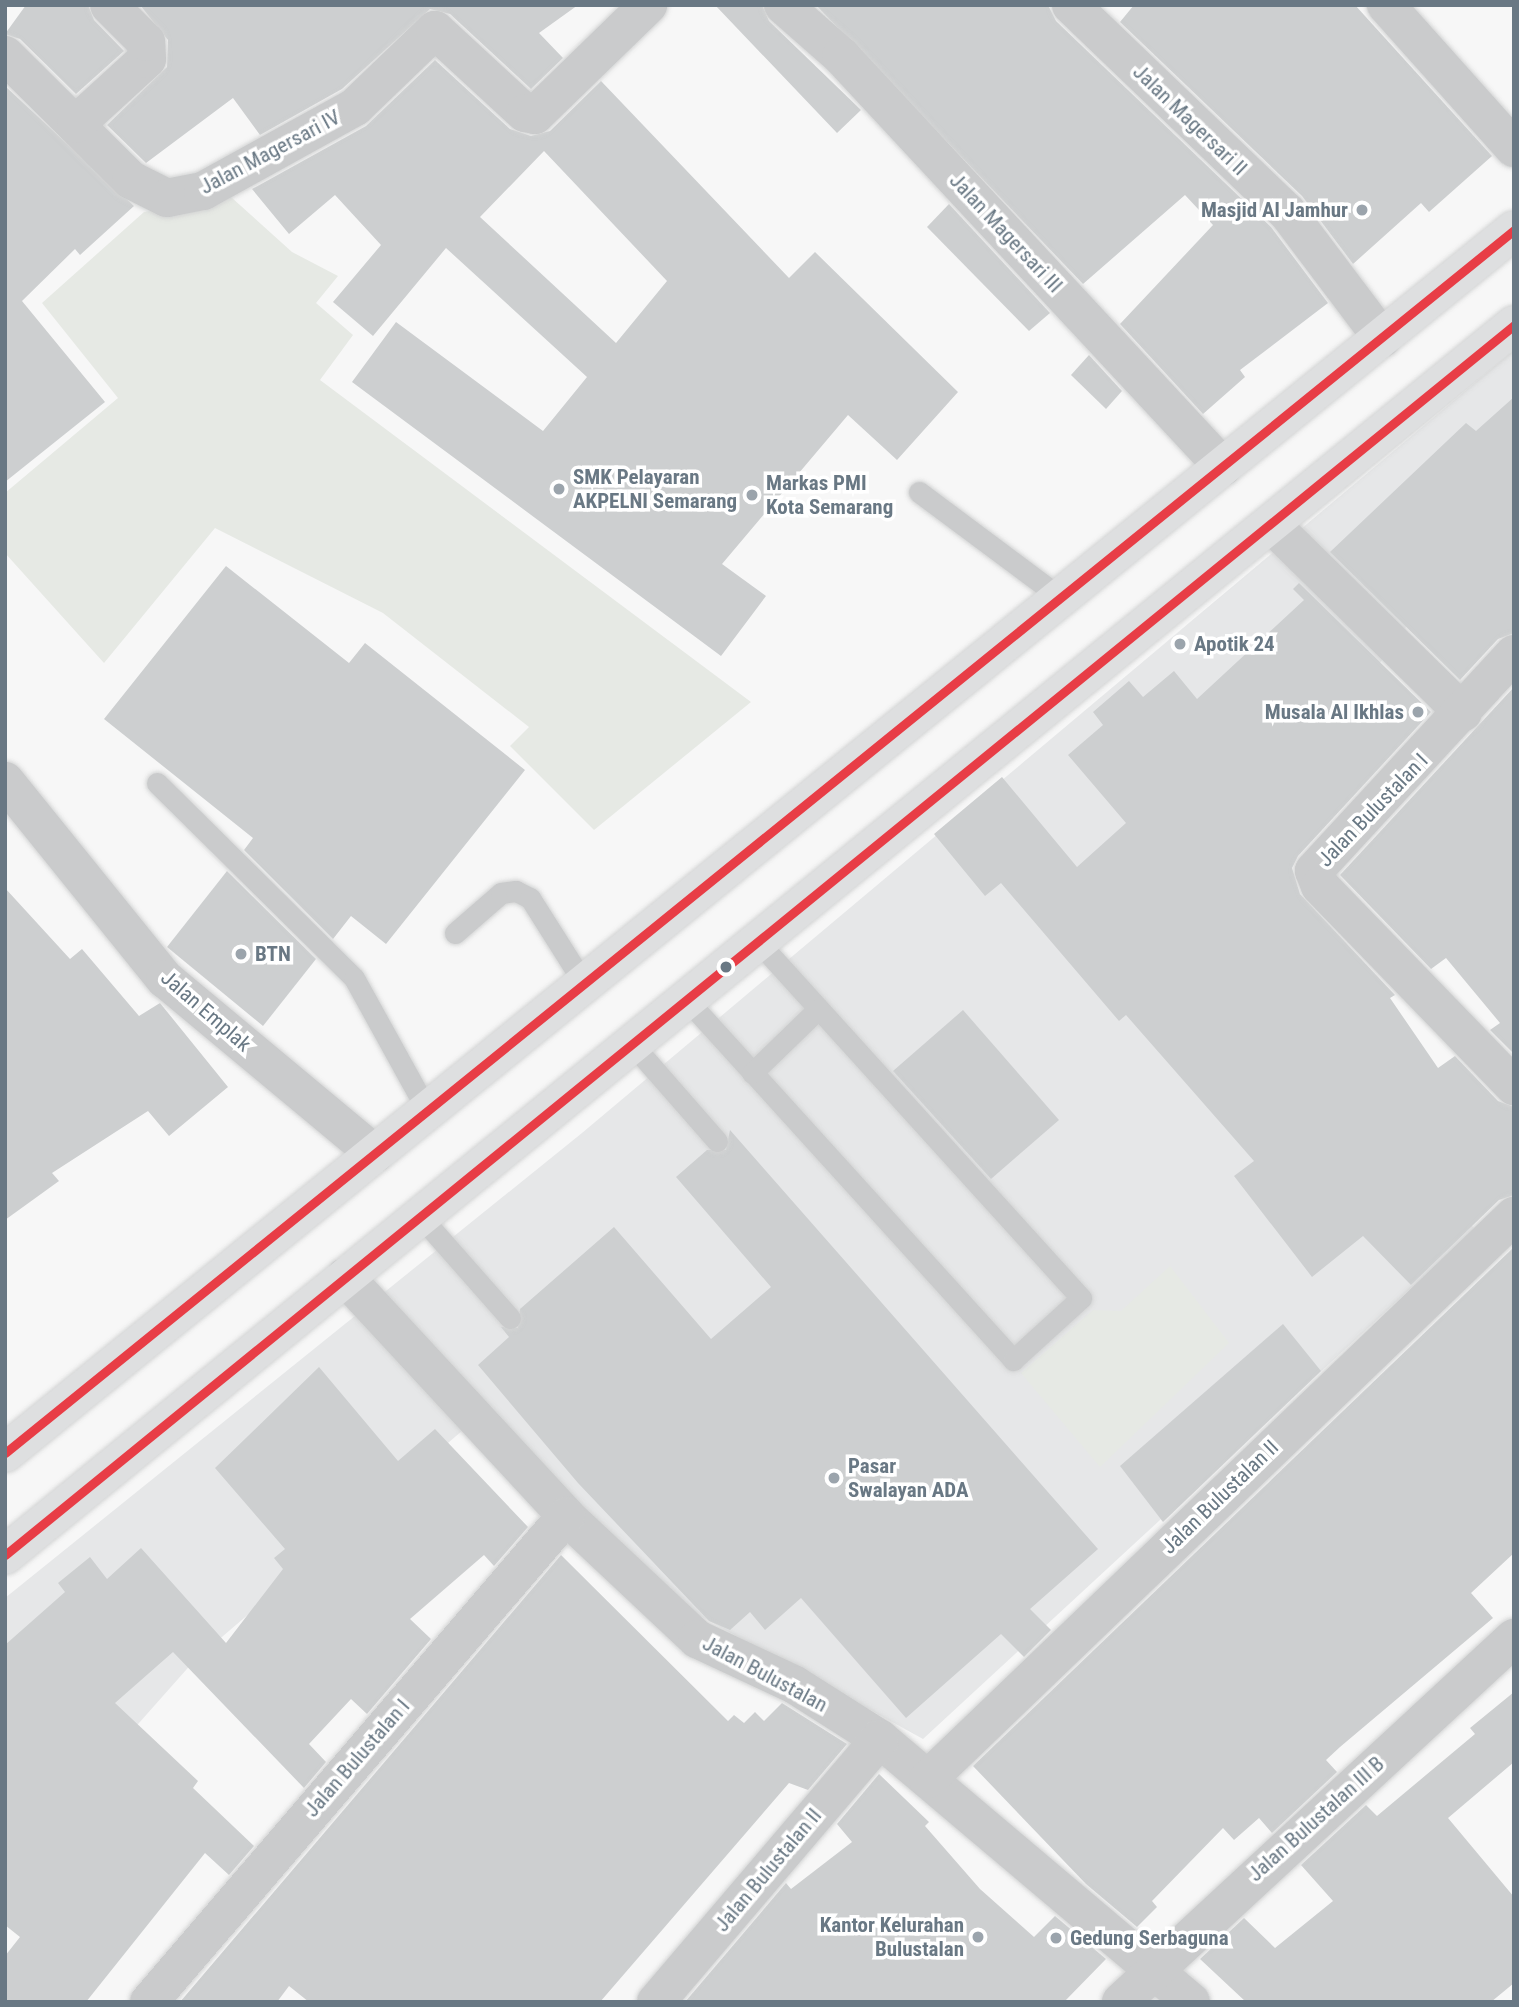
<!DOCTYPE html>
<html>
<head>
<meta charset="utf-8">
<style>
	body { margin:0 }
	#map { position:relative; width:1519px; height:2007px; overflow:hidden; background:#f7f7f7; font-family:"Roboto Condensed",sans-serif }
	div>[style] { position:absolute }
	.built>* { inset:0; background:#e6e7e8 }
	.green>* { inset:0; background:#e6e9e4 }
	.building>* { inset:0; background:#cdcfd0 }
	.roads { filter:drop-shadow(0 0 2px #d3d4d4) drop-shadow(0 0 2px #d3d4d4) }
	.service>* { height:21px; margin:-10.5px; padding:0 10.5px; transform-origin:10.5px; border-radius:10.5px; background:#cacbcc }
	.minor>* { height:38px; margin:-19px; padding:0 19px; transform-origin:19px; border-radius:19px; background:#cacbcc }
	.trunk>* { height:38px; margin:-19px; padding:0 19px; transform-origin:19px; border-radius:19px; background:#dedfe0 }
	.bus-1>* { height:9px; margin:-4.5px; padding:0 4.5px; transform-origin:4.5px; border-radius:4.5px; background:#e83d46 }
	.dots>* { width:19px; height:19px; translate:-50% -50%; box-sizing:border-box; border:4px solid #fff; border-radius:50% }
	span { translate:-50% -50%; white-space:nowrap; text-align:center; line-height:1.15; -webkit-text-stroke:7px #fff; paint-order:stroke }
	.street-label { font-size:21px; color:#697884 }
	.poi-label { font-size:21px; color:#697884; font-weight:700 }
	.right { translate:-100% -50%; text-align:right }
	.left { translate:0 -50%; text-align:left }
	.frame { position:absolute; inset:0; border:7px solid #697884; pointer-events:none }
</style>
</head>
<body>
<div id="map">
	<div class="built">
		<div style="clip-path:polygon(1514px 350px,1514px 495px,1458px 555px,1328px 735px,1180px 919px,1475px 1229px,923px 1739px,646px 1586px,491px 1406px,194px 1661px,5px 1874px,5px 1598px,582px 1133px)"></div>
	</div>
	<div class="green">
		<div style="clip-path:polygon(231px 197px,292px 252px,338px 276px,316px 303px,353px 335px,320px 380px,751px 702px,594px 830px,510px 746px,529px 727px,383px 613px,215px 528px,104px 663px,5px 553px,5px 493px,118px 398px,42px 303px,144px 212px)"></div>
		<div style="clip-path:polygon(1170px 1266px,1229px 1343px,1100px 1467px,1021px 1373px,1093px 1310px,1121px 1311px)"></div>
	</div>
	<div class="building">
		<div style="clip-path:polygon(26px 5px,88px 5px,94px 20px,124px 51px,76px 94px,20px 39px,5px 34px)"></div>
		<div style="clip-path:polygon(140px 5px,578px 5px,539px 33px,563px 58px,531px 89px,450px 14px,430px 9px,342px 89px,260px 135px,233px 98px,146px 163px,107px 125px,167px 67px,168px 40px)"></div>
		<div style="clip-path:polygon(715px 5px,762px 5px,769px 21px,861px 110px,837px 133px)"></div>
		<div style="clip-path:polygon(816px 5px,1048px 5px,1056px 21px,1271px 227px,1328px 303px,1240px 370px,1245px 377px,1203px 414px,1120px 324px,1213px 225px,1185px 195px,1083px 284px)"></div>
		<div style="clip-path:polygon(1134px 5px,1355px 5px,1492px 156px,1429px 212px,1421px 203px,1353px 264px,1302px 196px,1120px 22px)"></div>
		<div style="clip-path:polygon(evenodd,435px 60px,510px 129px,531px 136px,550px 131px,601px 81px,789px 278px,815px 252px,958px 392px,897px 460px,848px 415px,722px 564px,766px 596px,721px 656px,352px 382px,396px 322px,543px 431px,587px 377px,446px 248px,373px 336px,333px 302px,381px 245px,335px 195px,289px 234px,252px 189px,366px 126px,435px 60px,544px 151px,667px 281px,616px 343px,480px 217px,544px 151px)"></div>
		<div style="clip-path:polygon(5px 86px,134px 206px,80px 255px,75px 249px,22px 301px,105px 402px,5px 482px)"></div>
		<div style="clip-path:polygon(949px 204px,1050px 313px,1029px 331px,927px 227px)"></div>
		<div style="clip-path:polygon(1089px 355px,1122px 391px,1106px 409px,1071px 375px)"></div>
		<div style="clip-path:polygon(1514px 397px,1514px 633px,1498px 639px,1460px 680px,1330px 552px,1466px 423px,1476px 431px)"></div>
		<div style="clip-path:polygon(226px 566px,349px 663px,365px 643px,525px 770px,386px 944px,351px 916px,333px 939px,244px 850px,253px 838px,104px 719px)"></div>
		<div style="clip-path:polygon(1299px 583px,1431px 712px,1298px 856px,1292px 868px,1300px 894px,1395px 995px,1390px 998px,1438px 1068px,1455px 1056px,1498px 1101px,1514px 1107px,1514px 1195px,1499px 1200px,1411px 1285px,1363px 1236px,1312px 1277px,1234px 1176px,1254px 1161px,1126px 1015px,1119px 1021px,1001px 883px,985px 896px,934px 834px,1002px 777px,1077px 867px,1126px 823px,1068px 755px,1103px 725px,1093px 712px,1129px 681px,1143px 697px,1174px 671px,1197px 699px,1304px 600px,1293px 589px)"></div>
		<div style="clip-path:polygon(1514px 687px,1514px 1054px,1490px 1030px,1500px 1023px,1446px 958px,1431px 969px,1340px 875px)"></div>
		<div style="clip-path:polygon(227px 871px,316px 959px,263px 1026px,167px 947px)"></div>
		<div style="clip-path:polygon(5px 888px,70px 959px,82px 949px,139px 1016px,160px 1003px,228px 1087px,169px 1136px,148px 1111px,52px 1173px,59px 1181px,5px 1220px)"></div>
		<div style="clip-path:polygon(963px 1010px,1059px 1120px,991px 1179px,893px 1071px)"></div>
		<div style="clip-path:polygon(730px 1130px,1098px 1549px,1030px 1609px,1051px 1630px,1024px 1657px,1001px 1634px,906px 1718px,801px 1598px,765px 1630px,750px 1612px,730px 1630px,709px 1621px,578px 1483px,478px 1365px,509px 1337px,501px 1327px,518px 1328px,520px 1309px,614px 1227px,711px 1339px,771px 1287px,676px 1177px,707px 1150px,726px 1150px)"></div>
		<div style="clip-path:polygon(1514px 1247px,1514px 1553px,1471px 1593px,1493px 1618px,1340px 1747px,1326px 1760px,1337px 1772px,1272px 1833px,1259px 1818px,1234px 1840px,1223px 1828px,1152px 1901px,1157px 1907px,1137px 1927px,1086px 1884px,973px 1766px)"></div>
		<div style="clip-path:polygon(1283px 1324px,1321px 1371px,1163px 1522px,1120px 1466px)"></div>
		<div style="clip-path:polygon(319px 1367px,398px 1461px,435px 1429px,528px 1527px,494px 1566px,484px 1555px,410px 1619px,431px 1639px,367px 1714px,351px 1699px,309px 1744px,326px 1762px,304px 1788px,173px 1652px,115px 1703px,198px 1781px,193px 1788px,254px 1846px,229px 1875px,205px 1853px,86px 2002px,5px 2002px,5px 1956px,20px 1937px,5px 1925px,5px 1645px,65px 1592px,58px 1583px,90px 1557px,107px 1579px,141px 1548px,226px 1643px,283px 1569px,274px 1558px,285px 1549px,215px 1468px)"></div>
		<div style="clip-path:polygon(561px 1555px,728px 1721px,734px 1715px,744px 1723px,755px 1712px,764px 1721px,782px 1703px,847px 1744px,808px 1790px,789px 1783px,600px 2002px,309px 2002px,289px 1986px,277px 2002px,180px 2002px)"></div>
		<div style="clip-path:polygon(1514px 1692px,1514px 1762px,1448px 1818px,1514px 1897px,1514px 1983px,1491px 2002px,1246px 2002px,1200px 1959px,1244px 1918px,1275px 1948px,1333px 1901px,1301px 1865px,1366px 1805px,1377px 1816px,1475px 1734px,1470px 1728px)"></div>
		<div style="clip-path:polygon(879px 1774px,929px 1822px,925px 1826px,980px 1889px,1034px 1937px,1055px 1916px,1106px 1959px,1064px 2002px,685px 2002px,786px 1883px,791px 1889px,852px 1842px,837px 1824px)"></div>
	</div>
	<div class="roads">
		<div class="service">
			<div style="left:919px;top:492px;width:177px;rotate:36.7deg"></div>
			<div style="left:157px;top:783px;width:277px;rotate:44.7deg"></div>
			<div style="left:354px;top:978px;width:153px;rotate:61.1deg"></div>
			<div style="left:455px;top:933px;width:61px;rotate:-41deg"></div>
			<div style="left:501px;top:893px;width:15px;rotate:-8deg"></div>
			<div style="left:516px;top:891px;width:16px;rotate:27deg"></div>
			<div style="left:530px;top:898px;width:103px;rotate:57.7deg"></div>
			<div style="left:687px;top:1000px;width:486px;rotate:47.8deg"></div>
			<div style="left:1013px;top:1360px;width:92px;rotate:-42.4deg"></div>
			<div style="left:1081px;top:1298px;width:481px;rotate:-132.2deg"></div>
			<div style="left:632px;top:1044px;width:129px;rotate:48.8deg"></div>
			<div style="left:752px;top:1073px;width:92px;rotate:-44.1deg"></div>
			<div style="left:420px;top:1216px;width:136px;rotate:48.6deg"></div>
		</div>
		<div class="minor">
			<div style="left:783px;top:5px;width:77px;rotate:41.3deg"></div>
			<div style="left:841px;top:56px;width:561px;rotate:47.09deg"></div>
			<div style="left:1071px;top:5px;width:299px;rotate:43.8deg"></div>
			<div style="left:1287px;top:212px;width:158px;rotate:53deg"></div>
			<div style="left:1386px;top:5px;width:192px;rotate:48.2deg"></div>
			<div style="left:5px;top:55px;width:177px;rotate:44.8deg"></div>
			<div style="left:131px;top:180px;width:40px;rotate:26.6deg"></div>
			<div style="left:167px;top:198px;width:37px;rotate:-11deg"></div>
			<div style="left:203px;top:191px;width:174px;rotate:-28.9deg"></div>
			<div style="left:355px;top:107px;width:111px;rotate:-43.9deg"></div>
			<div style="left:435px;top:30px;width:122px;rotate:42.7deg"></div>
			<div style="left:525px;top:113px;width:10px;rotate:11deg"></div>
			<div style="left:535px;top:115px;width:158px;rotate:-44.2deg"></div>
			<div style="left:76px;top:124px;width:96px;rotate:-42.5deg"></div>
			<div style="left:147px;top:59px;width:17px;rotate:-93deg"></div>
			<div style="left:146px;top:42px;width:52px;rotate:-135deg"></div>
			<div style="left:1271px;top:524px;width:269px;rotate:44.5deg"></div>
			<div style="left:1514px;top:654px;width:295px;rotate:132.7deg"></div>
			<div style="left:1314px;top:871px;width:16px;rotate:68deg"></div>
			<div style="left:1320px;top:886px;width:279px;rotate:45.9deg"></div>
			<div style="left:5px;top:781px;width:255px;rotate:51.1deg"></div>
			<div style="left:165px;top:979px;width:273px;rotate:39.8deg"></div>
			<div style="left:345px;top:1277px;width:326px;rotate:47.2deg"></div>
			<div style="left:566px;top:1516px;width:180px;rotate:43.2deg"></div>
			<div style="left:697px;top:1639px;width:108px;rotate:25.1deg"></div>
			<div style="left:795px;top:1685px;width:101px;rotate:32.4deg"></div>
			<div style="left:880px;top:1739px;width:407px;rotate:40.2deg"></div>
			<div style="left:928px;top:1779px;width:813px;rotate:-43.85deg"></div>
			<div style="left:149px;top:2002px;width:640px;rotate:-49.37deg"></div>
			<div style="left:656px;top:2002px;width:345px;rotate:-49.6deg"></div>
			<div style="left:1121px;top:2002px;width:536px;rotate:-42.81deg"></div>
		</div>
		<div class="trunk">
			<div style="left:5px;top:1453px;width:1942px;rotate:-39.02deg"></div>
			<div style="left:5px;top:1555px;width:1947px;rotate:-39.18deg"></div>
		</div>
	</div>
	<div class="bus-1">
		<div style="left:5px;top:1453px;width:1942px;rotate:-39.02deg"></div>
		<div style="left:5px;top:1555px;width:1947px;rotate:-39.18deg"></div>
	</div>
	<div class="dots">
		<div style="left:1362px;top:210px;background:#9ba4ac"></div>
		<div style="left:559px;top:489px;background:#9ba4ac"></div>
		<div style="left:752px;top:495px;background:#9ba4ac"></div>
		<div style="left:1180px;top:644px;background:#9ba4ac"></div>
		<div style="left:1418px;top:712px;background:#9ba4ac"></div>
		<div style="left:241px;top:954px;background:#9ba4ac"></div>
		<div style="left:726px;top:967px;background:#697884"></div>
		<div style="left:834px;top:1478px;background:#9ba4ac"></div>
		<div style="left:978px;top:1937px;background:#9ba4ac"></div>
		<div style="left:1056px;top:1938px;background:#9ba4ac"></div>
	</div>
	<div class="street-label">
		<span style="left:1190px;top:120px;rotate:44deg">Jalan Magersari II</span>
		<span style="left:270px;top:152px;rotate:-28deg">Jalan Magersari IV</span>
		<span style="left:1006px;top:233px;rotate:47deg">Jalan Magersari III</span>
		<span style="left:1373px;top:810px;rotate:-46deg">Jalan Bulustalan I</span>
		<span style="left:206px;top:1011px;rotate:41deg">Jalan Emplak</span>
		<span style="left:1220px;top:1497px;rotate:-44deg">Jalan Bulustalan II</span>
		<span style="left:765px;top:1674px;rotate:28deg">Jalan Bulustalan</span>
		<span style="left:357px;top:1758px;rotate:-49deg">Jalan Bulustalan I</span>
		<span style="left:1316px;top:1819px;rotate:-42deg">Jalan Bulustalan III B</span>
		<span style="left:768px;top:1870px;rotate:-50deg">Jalan Bulustalan II</span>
	</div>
	<div class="poi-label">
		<span class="right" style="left:1348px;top:210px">Masjid Al Jamhur</span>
		<span class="left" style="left:573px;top:489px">SMK Pelayaran<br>AKPELNI Semarang</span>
		<span class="left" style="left:766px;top:495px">Markas PMI<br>Kota Semarang</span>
		<span class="left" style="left:1194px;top:644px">Apotik 24</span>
		<span class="right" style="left:1404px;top:712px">Musala Al Ikhlas</span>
		<span class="left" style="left:255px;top:954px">BTN</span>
		<span class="left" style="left:848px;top:1478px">Pasar<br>Swalayan ADA</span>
		<span class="right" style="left:964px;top:1937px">Kantor Kelurahan<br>Bulustalan</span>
		<span class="left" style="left:1070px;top:1938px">Gedung Serbaguna</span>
	</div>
	<div class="frame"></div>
</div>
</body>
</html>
